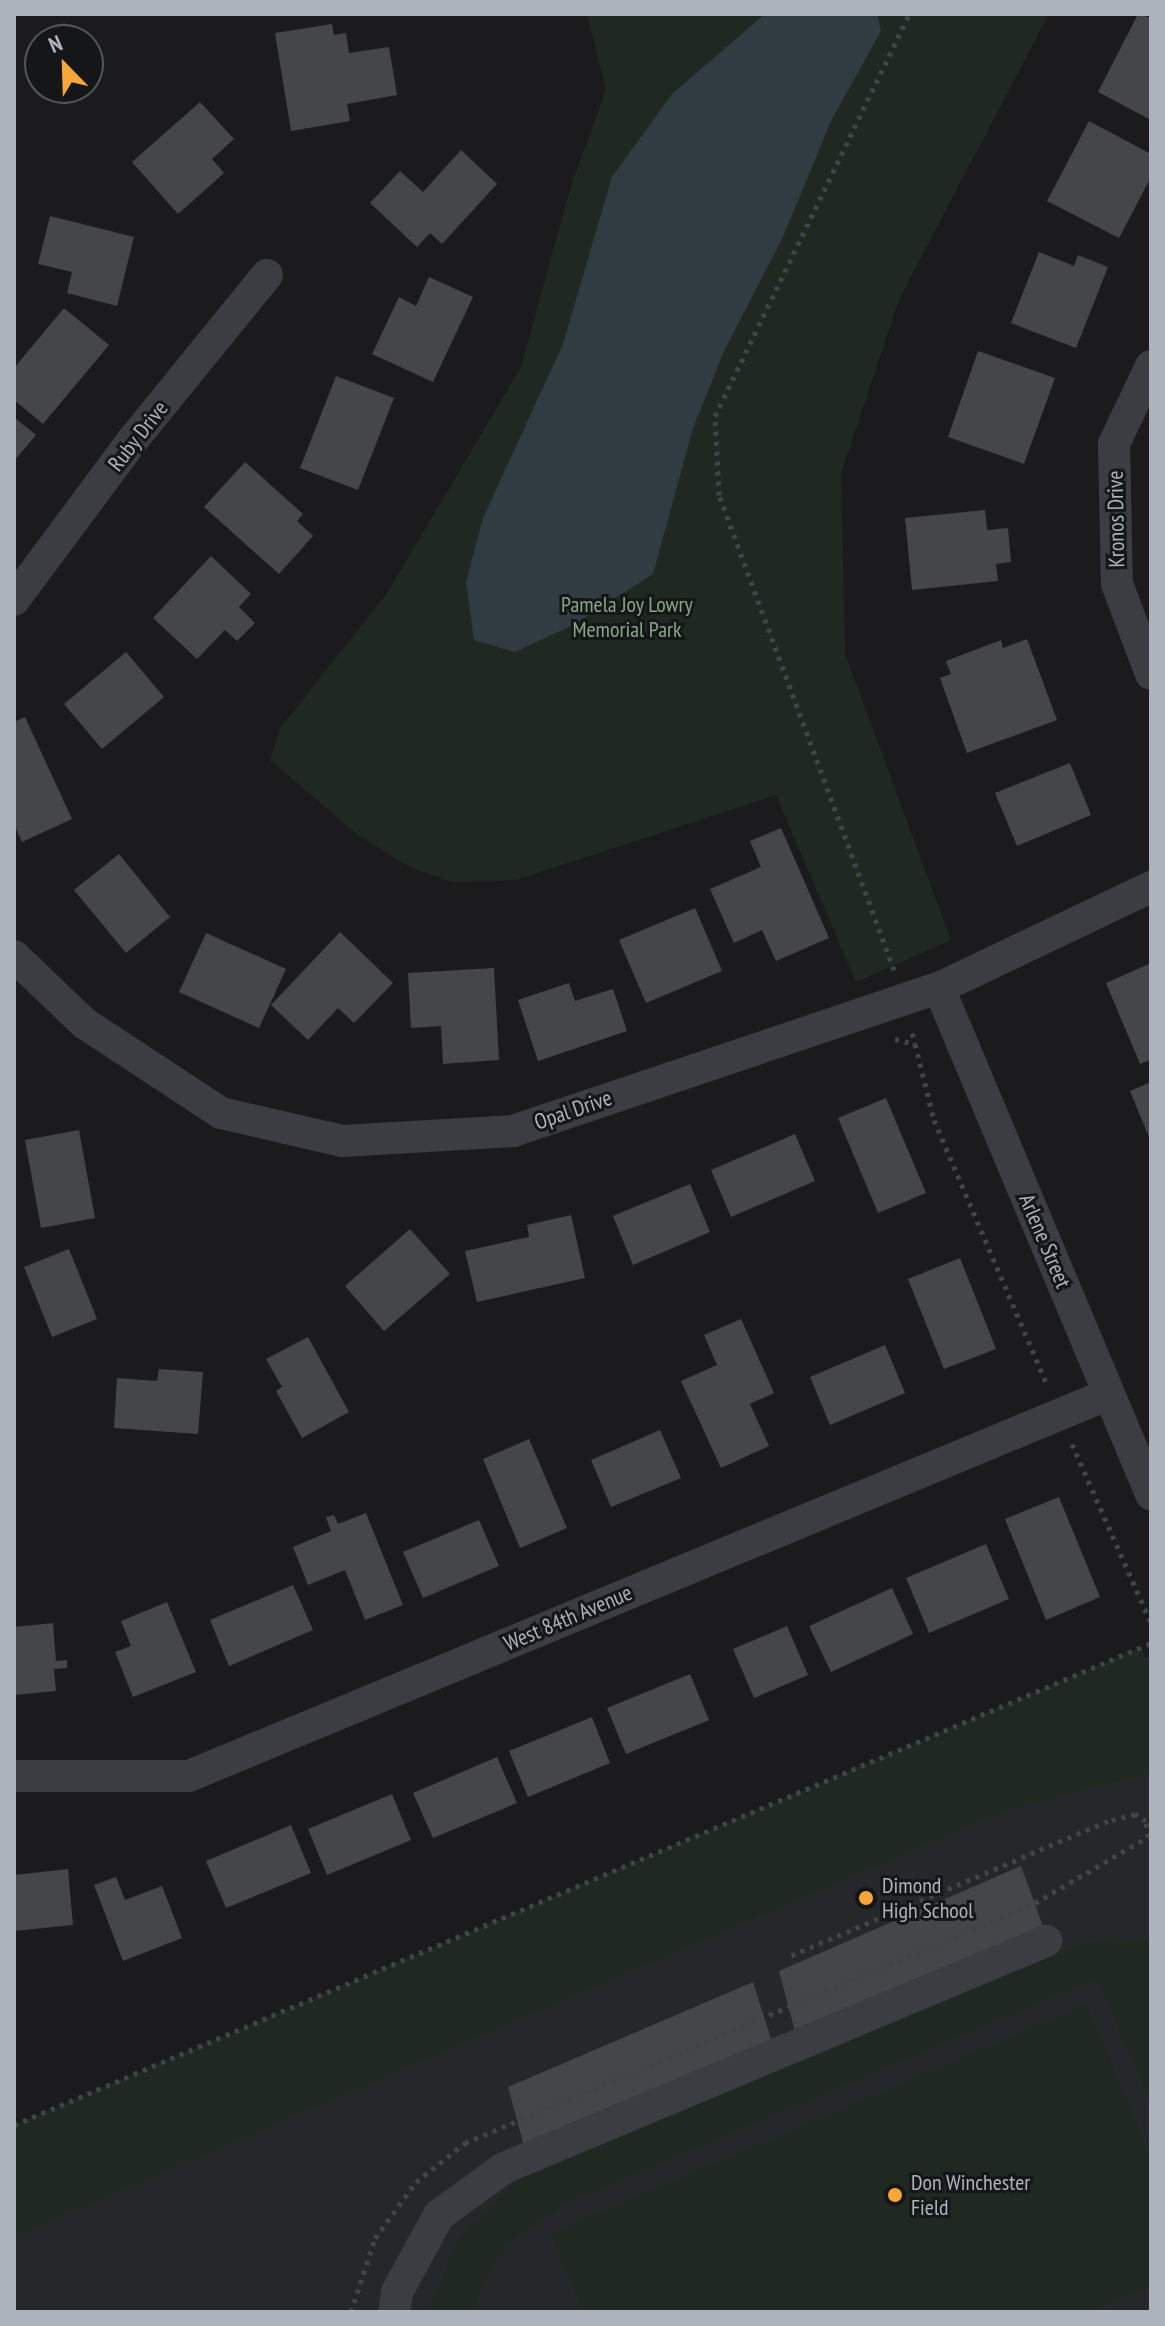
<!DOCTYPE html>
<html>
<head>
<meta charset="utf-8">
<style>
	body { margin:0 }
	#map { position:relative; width:1165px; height:2326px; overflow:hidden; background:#1b1b1d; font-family:"PT Sans Narrow",sans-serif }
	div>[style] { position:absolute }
	.built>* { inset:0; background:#26272a }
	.green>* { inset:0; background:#202921 }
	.water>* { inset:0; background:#303c42 }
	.building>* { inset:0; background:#45464a }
	.path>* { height:5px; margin-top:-2.5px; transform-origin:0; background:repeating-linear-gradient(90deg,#414449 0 4px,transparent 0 10px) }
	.street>* { height:32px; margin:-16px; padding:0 16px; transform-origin:16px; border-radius:16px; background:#3b3d42 }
	.dots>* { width:22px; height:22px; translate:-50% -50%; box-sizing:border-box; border:4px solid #151618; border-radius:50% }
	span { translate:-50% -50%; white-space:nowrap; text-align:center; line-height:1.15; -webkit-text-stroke:6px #151618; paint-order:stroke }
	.street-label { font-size:22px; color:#adb3bd }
	.park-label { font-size:22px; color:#85a884 }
	.poi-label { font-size:22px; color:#adb3bd }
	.left { translate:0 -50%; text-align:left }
	.frame { position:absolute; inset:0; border:16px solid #adb3bd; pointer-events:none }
	.north { position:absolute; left:24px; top:24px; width:80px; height:80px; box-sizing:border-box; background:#151618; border:2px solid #52555a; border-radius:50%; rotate:337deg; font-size:22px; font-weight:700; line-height:32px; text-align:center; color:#adb3bd }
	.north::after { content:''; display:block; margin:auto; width:28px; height:36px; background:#f8a638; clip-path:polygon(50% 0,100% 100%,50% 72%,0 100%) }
</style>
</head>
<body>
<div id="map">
	<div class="built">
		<div style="clip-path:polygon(1151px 1655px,1151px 2312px,14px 2312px,14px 2141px)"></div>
	</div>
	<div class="green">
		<div style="clip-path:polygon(587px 14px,1049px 14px,900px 297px,841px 473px,845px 654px,951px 940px,856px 982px,776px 795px,516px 880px,452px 882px,410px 867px,359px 836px,270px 760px,280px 728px,386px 595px,521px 367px,571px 186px,606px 90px)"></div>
		<div style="clip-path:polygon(1141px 1647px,1151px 1673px,1151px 1773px,1005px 1811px,14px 2237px,14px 2125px)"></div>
		<div style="clip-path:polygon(1113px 1938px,1151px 1940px,1151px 2105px,1098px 1982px,1087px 1983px,563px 2205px,512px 2241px,492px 2266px,473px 2312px,429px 2312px,451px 2254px,470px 2224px,522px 2178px,1043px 1952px)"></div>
		<div style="clip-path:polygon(1086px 2004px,1151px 2156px,1151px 2286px,1089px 2312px,583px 2312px,550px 2233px)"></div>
	</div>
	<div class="water">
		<div style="clip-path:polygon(765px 14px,877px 14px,881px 31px,831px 121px,782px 239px,724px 351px,693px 428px,653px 574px,573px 625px,515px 652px,474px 640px,466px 582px,483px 518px,563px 344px,612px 177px,672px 94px)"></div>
	</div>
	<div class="building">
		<div style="clip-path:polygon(1138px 14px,1151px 18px,1151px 120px,1098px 92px)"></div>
		<div style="clip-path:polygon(332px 24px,334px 35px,346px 33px,349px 53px,389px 47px,397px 95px,347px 104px,350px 121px,291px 131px,275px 33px)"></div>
		<div style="clip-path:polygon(200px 102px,234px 139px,212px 159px,224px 173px,178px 214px,132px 162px)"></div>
		<div style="clip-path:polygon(1089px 121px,1151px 154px,1151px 177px,1119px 238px,1047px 201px)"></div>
		<div style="clip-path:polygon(461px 150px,497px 184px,442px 244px,430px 233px,417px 247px,370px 203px,400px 171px,423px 192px)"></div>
		<div style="clip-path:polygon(50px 216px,134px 237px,117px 306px,67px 293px,72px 272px,38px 264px)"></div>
		<div style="clip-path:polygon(1039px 252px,1074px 266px,1078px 255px,1108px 267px,1076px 348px,1011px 323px)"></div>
		<div style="clip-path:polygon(429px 277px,473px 297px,433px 382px,372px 354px,399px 297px,416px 306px)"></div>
		<div style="clip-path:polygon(64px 308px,109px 345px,43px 424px,14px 400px,14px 368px)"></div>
		<div style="clip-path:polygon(978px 351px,1055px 378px,1024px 464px,948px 437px)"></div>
		<div style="clip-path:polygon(336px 376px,394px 398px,358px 490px,300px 468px)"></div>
		<div style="clip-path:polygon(14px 417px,36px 435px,14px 461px)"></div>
		<div style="clip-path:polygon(245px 462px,303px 514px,297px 521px,313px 536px,279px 574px,204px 507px)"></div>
		<div style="clip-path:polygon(985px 510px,987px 530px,1008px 528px,1011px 562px,996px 564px,998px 581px,912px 590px,905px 518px)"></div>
		<div style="clip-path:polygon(211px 556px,251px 594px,239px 607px,255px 623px,237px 641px,225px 630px,197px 659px,153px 618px)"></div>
		<div style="clip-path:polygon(1027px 639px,1057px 720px,967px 753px,940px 678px,951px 674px,946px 661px,1001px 640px,1003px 648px)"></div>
		<div style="clip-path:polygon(126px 652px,164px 697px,102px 749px,64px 704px)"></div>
		<div style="clip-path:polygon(25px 717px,72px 819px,22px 842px,14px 824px,14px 722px)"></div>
		<div style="clip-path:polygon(1070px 763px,1091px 815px,1017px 846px,995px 793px)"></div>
		<div style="clip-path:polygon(781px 828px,829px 938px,776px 961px,762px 930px,734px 943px,710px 889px,761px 867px,750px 841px)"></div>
		<div style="clip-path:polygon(119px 854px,170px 917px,126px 953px,74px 890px)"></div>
		<div style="clip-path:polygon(695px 908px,722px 971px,646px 1003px,619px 940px)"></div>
		<div style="clip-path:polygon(340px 932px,393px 983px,354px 1023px,338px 1008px,308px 1040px,271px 1005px)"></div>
		<div style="clip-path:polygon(206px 933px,286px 969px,259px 1028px,179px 992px)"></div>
		<div style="clip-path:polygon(1151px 963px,1151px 1060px,1140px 1064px,1106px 983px)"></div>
		<div style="clip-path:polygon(494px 968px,499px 1060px,443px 1064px,441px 1026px,411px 1028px,408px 973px)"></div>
		<div style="clip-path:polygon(569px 983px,575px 1001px,613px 989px,627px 1031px,538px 1061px,518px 1000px)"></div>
		<div style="clip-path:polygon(1151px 1082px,1151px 1142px,1130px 1091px)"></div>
		<div style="clip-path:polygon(886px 1098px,926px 1193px,878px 1213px,838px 1118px)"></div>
		<div style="clip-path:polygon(79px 1130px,95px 1218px,41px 1228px,25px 1140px)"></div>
		<div style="clip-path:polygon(795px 1134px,815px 1181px,731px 1217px,711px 1170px)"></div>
		<div style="clip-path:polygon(690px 1184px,710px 1232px,633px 1265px,613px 1216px)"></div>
		<div style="clip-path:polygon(571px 1215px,585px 1278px,477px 1302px,465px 1251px,529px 1237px,527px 1225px)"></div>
		<div style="clip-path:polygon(410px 1229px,450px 1274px,384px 1331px,345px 1286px)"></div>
		<div style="clip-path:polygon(69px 1249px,97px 1319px,52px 1337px,24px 1267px)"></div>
		<div style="clip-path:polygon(960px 1258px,996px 1349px,944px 1369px,908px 1279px)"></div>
		<div style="clip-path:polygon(741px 1319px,774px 1393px,750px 1404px,769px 1446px,721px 1468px,681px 1381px,717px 1365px,704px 1335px)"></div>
		<div style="clip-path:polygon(308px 1337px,349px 1412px,302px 1438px,276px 1391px,282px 1387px,266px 1359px)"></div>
		<div style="clip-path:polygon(885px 1345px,905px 1393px,830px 1425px,810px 1377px)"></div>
		<div style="clip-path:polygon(159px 1369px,203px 1372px,198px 1434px,114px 1428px,117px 1378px,157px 1381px)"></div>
		<div style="clip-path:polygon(660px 1430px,681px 1478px,611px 1507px,591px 1460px)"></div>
		<div style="clip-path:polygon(529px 1439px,567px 1528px,520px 1548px,483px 1459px)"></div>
		<div style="clip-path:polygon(1059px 1497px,1100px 1597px,1046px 1620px,1005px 1519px)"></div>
		<div style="clip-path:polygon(366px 1513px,403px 1605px,365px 1620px,345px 1570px,308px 1585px,293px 1547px,331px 1531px,326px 1517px,334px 1515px,338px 1524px)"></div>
		<div style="clip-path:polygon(479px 1520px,499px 1566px,423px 1598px,403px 1552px)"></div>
		<div style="clip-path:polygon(986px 1544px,1009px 1599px,929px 1633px,906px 1578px)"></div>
		<div style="clip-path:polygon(293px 1585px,313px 1630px,229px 1666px,210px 1620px)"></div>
		<div style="clip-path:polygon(892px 1588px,913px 1634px,831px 1672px,809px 1626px)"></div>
		<div style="clip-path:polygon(167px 1602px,196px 1672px,133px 1697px,115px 1652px,131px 1646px,121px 1621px)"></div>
		<div style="clip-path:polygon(53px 1623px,56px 1661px,67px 1660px,67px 1668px,54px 1669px,56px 1691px,14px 1695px,14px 1627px)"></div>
		<div style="clip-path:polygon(787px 1626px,808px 1675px,754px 1698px,733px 1649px)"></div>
		<div style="clip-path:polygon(690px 1674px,709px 1720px,626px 1754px,607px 1708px)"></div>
		<div style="clip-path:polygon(592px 1717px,610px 1763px,528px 1797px,509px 1751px)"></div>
		<div style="clip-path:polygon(497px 1757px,517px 1803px,433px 1838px,413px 1793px)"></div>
		<div style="clip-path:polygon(392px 1794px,411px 1840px,327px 1875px,308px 1829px)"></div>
		<div style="clip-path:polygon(291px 1825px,311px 1873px,226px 1908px,206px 1861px)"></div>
		<div style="clip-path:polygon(1021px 1866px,1045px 1932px,796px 2035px,779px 1971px)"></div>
		<div style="clip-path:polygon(68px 1869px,73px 1925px,14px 1931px,14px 1875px)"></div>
		<div style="clip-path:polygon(116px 1877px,125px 1900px,162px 1886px,182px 1938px,123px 1961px,94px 1885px)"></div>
		<div style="clip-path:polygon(753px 1982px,773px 2045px,525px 2150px,508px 2087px)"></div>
	</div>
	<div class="path">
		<div style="left:894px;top:970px;width:506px;rotate:-110.22deg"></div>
		<div style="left:719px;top:495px;width:79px;rotate:-92.9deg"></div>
		<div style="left:715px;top:416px;width:446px;rotate:-64.2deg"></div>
		<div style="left:912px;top:1033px;width:11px;rotate:75deg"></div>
		<div style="left:895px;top:1039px;width:21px;rotate:14deg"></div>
		<div style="left:915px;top:1044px;width:78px;rotate:76deg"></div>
		<div style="left:934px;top:1120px;width:286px;rotate:66.9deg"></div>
		<div style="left:1072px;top:1444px;width:196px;rotate:66.2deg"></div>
		<div style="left:14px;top:2125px;width:1235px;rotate:-22.97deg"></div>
		<div style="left:351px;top:2312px;width:78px;rotate:-72deg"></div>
		<div style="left:375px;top:2238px;width:69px;rotate:-53.8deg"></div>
		<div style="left:416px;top:2182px;width:63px;rotate:-38.5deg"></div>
		<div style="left:465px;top:2143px;width:618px;rotate:-22.83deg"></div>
		<div style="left:1035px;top:1903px;width:131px;rotate:-30.3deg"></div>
		<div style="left:1148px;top:1837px;width:16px;rotate:-97deg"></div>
		<div style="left:1146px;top:1821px;width:13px;rotate:-148deg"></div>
		<div style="left:1135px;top:1814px;width:28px;rotate:165deg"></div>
		<div style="left:1108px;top:1821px;width:350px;rotate:157deg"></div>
	</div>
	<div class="street">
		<div style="left:1151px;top:366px;width:86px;rotate:115.4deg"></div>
		<div style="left:1114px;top:444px;width:140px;rotate:88.8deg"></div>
		<div style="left:1117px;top:584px;width:96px;rotate:69.3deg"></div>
		<div style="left:14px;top:600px;width:198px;rotate:-53.4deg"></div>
		<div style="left:132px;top:441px;width:214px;rotate:-50.9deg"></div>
		<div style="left:14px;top:956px;width:97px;rotate:43.7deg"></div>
		<div style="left:84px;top:1023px;width:164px;rotate:33.3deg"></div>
		<div style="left:221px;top:1113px;width:124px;rotate:13deg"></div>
		<div style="left:342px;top:1141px;width:171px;rotate:-3.3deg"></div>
		<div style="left:513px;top:1131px;width:449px;rotate:-18.6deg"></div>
		<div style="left:939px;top:988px;width:235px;rotate:-25.5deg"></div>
		<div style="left:939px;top:988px;width:549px;rotate:67.27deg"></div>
		<div style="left:14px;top:1776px;width:175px"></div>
		<div style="left:189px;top:1776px;width:996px;rotate:-22.55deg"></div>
		<div style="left:394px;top:2312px;width:20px;rotate:-81deg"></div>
		<div style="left:397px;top:2292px;width:88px;rotate:-61.4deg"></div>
		<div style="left:439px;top:2215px;width:80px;rotate:-35.9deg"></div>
		<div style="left:504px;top:2168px;width:588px;rotate:-22.72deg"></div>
	</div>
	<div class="dots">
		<div style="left:866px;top:1898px;background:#f8a638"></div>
		<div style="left:895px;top:2195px;background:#f8a638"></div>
	</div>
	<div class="street-label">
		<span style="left:138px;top:436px;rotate:-52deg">Ruby Drive</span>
		<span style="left:1116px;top:519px;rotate:-91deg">Kronos Drive</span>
		<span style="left:573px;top:1110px;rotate:-19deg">Opal Drive</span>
		<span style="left:1045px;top:1241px;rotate:67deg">Arlene Street</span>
		<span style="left:568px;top:1618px;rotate:-23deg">West 84th Avenue</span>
	</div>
	<div class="park-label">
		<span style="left:627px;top:617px">Pamela Joy Lowry<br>Memorial Park</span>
	</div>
	<div class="poi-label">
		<span class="left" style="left:882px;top:1898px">Dimond<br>High School</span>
		<span class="left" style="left:911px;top:2195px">Don Winchester<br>Field</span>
	</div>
	<div class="frame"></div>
	<div class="north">N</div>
</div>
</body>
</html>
